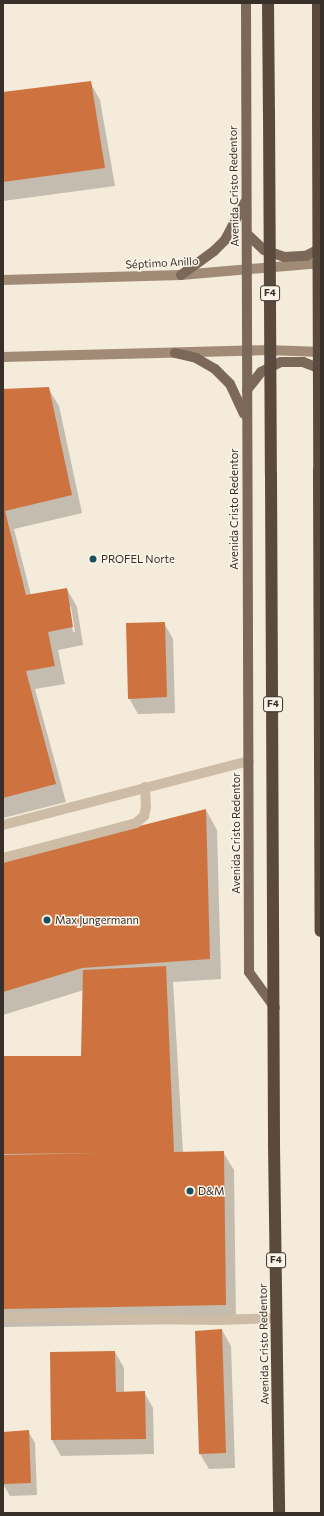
<!DOCTYPE html>
<html>
<head>
<meta charset="utf-8">
<style>
	body { margin:0 }
	#map { position:relative; width:324px; height:1516px; overflow:hidden; background:#f4ebdb; font-family:Commissioner,sans-serif }
	div>[style] { position:absolute }
	.shadow>* { inset:0; background:#0003 }
	.building>* { inset:0; background:#ce733f }
	.lane>* { height:10px; margin:-5px; padding:0 5px; transform-origin:5px; border-radius:5px; background:#cdbca6 }
	.street>* { height:10px; margin:-5px; padding:0 5px; transform-origin:5px; border-radius:5px; background:#cdbca6 }
	.secondary>* { height:10px; margin:-5px; padding:0 5px; transform-origin:5px; border-radius:5px; background:#a18b77 }
	.primary>* { height:10px; margin:-5px; padding:0 5px; transform-origin:5px; border-radius:5px; background:#7b6858 }
	.highway>* { height:12px; margin:-6px; padding:0 6px; transform-origin:6px; border-radius:6px; background:#5a4a3e }
	.highway-bridge>* { height:12px; margin:-6px; padding:0 6px; transform-origin:6px; border-radius:6px; background:#5a4a3e }
	.dots>* { width:11px; height:11px; translate:-50% -50%; box-sizing:border-box; border:2px solid #fbf4e8; border-radius:50% }
	span { translate:-50% -50%; white-space:nowrap; text-align:center; line-height:1.15; -webkit-text-stroke:3px #fbf4e8; paint-order:stroke }
	.shield-label span { padding:1px 3px; background:#fbf4e8; border:1px solid; border-radius:3px; -webkit-text-stroke-width:0 }
	.shield-label { font-size:10px; color:#382f28; font-weight:700 }
	.street-label { font-size:11px; color:#382f28 }
	.poi-label { font-size:11px; color:#382f28 }
	.left { translate:0 -50%; text-align:left }
	.frame { position:absolute; inset:0; border:4px solid #382f28; pointer-events:none }
</style>
</head>
<body>
<div id="map">
	<div class="shadow">
		<div style="clip-path:polygon(90px 82px,100px 100px,115px 186px,3px 201px,3px 93px)"></div>
		<div style="clip-path:polygon(evenodd,48px 388px,59px 406px,82px 513px,14px 529px,31px 595px,67px 589px,77px 607px,83px 645px,58px 650px,65px 684px,35px 689px,66px 802px,3px 818px,3px 390px,48px 388px,69px 607px,71px 607px,75px 632px,73px 632px,69px 607px)"></div>
		<div style="clip-path:polygon(164px 623px,173px 639px,175px 713px,138px 714px,129px 698px)"></div>
		<div style="clip-path:polygon(206px 810px,217px 830px,221px 979px,173px 982px,183px 1153px,223px 1152px,234px 1170px,236px 1323px,3px 1327px,3px 1057px,82px 1057px,84px 990px,3px 1015px,3px 862px)"></div>
		<div style="clip-path:polygon(222px 1330px,231px 1346px,235px 1468px,209px 1469px,200px 1454px)"></div>
		<div style="clip-path:polygon(115px 1352px,124px 1368px,124px 1392px,144px 1392px,153px 1408px,154px 1454px,61px 1456px,52px 1440px)"></div>
		<div style="clip-path:polygon(28px 1431px,35px 1443px,37px 1495px,10px 1496px,3px 1484px,3px 1433px)"></div>
	</div>
	<div class="building">
		<div style="clip-path:polygon(91px 81px,105px 168px,3px 182px,3px 92px)"></div>
		<div style="clip-path:polygon(49px 387px,72px 495px,5px 511px,26px 595px,67px 588px,73px 627px,48px 632px,55px 666px,26px 671px,56px 784px,3px 798px,3px 389px)"></div>
		<div style="clip-path:polygon(165px 622px,167px 697px,128px 699px,126px 623px)"></div>
		<div style="clip-path:polygon(206px 809px,210px 959px,82px 968px,3px 992px,3px 861px)"></div>
		<div style="clip-path:polygon(166px 966px,174px 1152px,224px 1151px,226px 1305px,3px 1309px,3px 1155px,104px 1153px,3px 1154px,3px 1056px,81px 1056px,83px 970px)"></div>
		<div style="clip-path:polygon(222px 1329px,226px 1453px,199px 1454px,195px 1331px)"></div>
		<div style="clip-path:polygon(115px 1351px,116px 1392px,145px 1391px,146px 1439px,51px 1440px,50px 1352px)"></div>
		<div style="clip-path:polygon(29px 1430px,31px 1483px,3px 1484px,3px 1432px)"></div>
	</div>
	<div class="lane">
		<div style="left:3px;top:858px;width:138px;rotate:-14.7deg"></div>
		<div style="left:136px;top:823px;width:11px;rotate:-41deg"></div>
		<div style="left:144px;top:816px;width:9px;rotate:-77deg"></div>
		<div style="left:146px;top:807px;width:20px;rotate:-93deg"></div>
		<div style="left:3px;top:1317px;width:215px;rotate:0.8deg"></div>
		<div style="left:218px;top:1320px;width:59px;rotate:-1.9deg"></div>
	</div>
	<div class="street">
		<div style="left:3px;top:825px;width:254px;rotate:-14.6deg"></div>
	</div>
	<div class="secondary">
		<div style="left:3px;top:280px;width:178px;rotate:-1.6deg"></div>
		<div style="left:181px;top:275px;width:141px;rotate:-4.9deg"></div>
		<div style="left:3px;top:357px;width:264px;rotate:-1.5deg"></div>
		<div style="left:267px;top:350px;width:54px;rotate:2.1deg"></div>
	</div>
	<div class="primary">
		<div style="left:246px;top:3px;width:969px;rotate:89.82deg"></div>
		<div style="left:249px;top:972px;width:44px;rotate:54.2deg"></div>
		<div style="left:248px;top:235px;width:22px;rotate:43deg"></div>
		<div style="left:264px;top:250px;width:21px;rotate:19deg"></div>
		<div style="left:284px;top:257px;width:22px;rotate:-3deg"></div>
		<div style="left:306px;top:256px;width:17px;rotate:-28deg"></div>
		<div style="left:181px;top:275px;width:41px;rotate:-36deg"></div>
		<div style="left:214px;top:251px;width:16px;rotate:-45deg"></div>
		<div style="left:225px;top:240px;width:43px;rotate:-62.2deg"></div>
		<div style="left:175px;top:353px;width:22px;rotate:13deg"></div>
		<div style="left:196px;top:358px;width:22px;rotate:30deg"></div>
		<div style="left:215px;top:369px;width:21px;rotate:45deg"></div>
		<div style="left:230px;top:384px;width:33px;rotate:65deg"></div>
		<div style="left:247px;top:390px;width:23px;rotate:-52deg"></div>
		<div style="left:261px;top:372px;width:22px;rotate:-27deg"></div>
		<div style="left:281px;top:362px;width:22px"></div>
		<div style="left:303px;top:362px;width:19px;rotate:21deg"></div>
	</div>
	<div class="highway">
		<div style="left:268px;top:3px;width:109px;rotate:89.5deg"></div>
		<div style="left:318px;top:3px;width:106px;rotate:90deg"></div>
		<div style="left:319px;top:470px;width:461px;rotate:89.8deg"></div>
		<div style="left:271px;top:475px;width:670px;rotate:89.74deg"></div>
		<div style="left:274px;top:1145px;width:368px;rotate:89.2deg"></div>
	</div>
	<div class="highway-bridge">
		<div style="left:318px;top:109px;width:361px;rotate:89.8deg"></div>
		<div style="left:269px;top:112px;width:363px;rotate:89.7deg"></div>
	</div>
	<div class="dots">
		<div style="left:93px;top:559px;background:#1a505d"></div>
		<div style="left:47px;top:920px;background:#1a505d"></div>
		<div style="left:190px;top:1191px;background:#1a505d"></div>
	</div>
	<div class="shield-label">
		<span style="left:270px;top:293px">F4</span>
		<span style="left:273px;top:704px">F4</span>
		<span style="left:276px;top:1260px">F4</span>
	</div>
	<div class="street-label">
		<span style="left:234px;top:186px;rotate:-91deg">Avenida Cristo Redentor</span>
		<span style="left:162px;top:263px;rotate:-3deg">Séptimo Anillo</span>
		<span style="left:234px;top:509px;rotate:-90deg">Avenida Cristo Redentor</span>
		<span style="left:236px;top:833px;rotate:-90deg">Avenida Cristo Redentor</span>
		<span style="left:264px;top:1344px;rotate:-91deg">Avenida Cristo Redentor</span>
	</div>
	<div class="poi-label">
		<span class="left" style="left:101px;top:559px">PROFEL Norte</span>
		<span class="left" style="left:55px;top:920px">Max Jungermann</span>
		<span class="left" style="left:198px;top:1191px">D&amp;M</span>
	</div>
	<div class="frame"></div>
</div>
</body>
</html>
